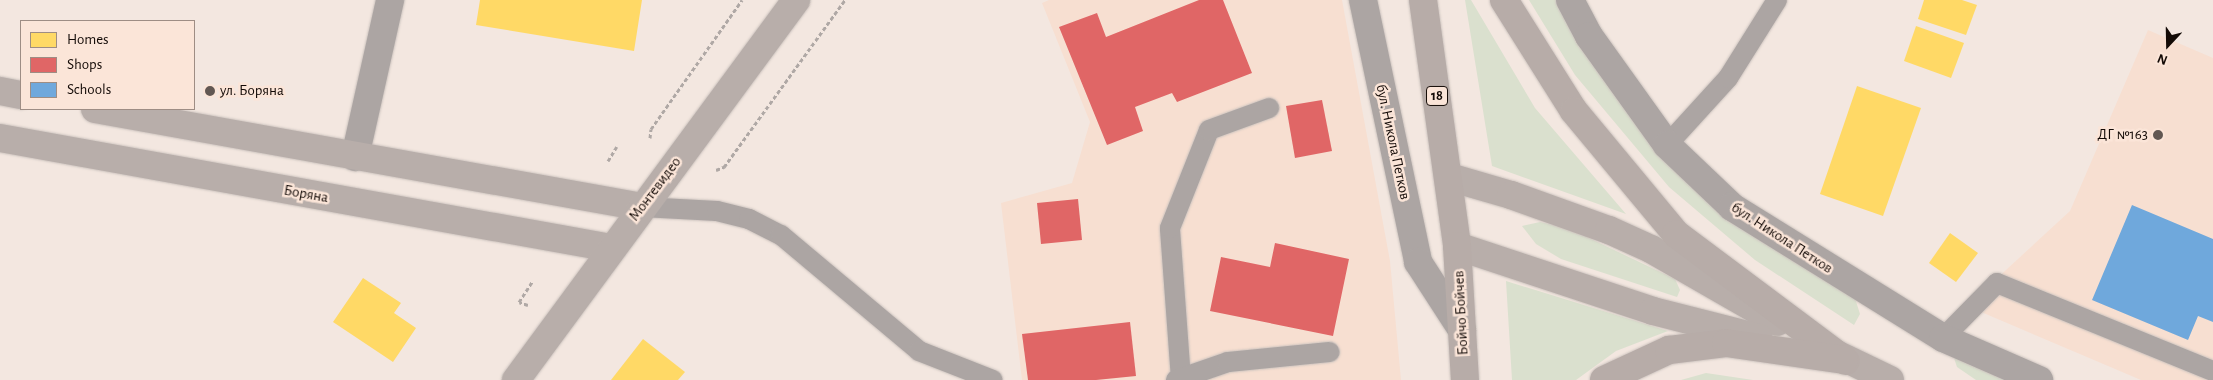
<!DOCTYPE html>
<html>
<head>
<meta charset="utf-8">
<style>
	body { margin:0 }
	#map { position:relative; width:2213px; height:380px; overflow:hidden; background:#f3e7e0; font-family:"Alegreya Sans",sans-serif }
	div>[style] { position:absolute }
	.built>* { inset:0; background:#f7dfd1 }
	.green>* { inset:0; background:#dae0ce }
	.homes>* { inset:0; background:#ffd966 }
	.shops>* { inset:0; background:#e06666 }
	.schools>* { inset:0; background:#6fa8dc }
	.path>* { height:3px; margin-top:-1.5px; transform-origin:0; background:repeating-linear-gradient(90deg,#afa8a5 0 4px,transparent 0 6.5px) }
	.roads { filter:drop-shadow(0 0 1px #cdc4bf) drop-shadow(0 0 1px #cdc4bf) }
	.lane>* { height:20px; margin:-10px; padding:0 10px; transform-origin:10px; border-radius:10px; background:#aca5a3 }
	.street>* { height:28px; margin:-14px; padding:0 14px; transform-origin:14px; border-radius:14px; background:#aca5a3 }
	.secondary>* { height:28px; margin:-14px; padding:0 14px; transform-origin:14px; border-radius:14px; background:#b8aeaa }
	.highway>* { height:28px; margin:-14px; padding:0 14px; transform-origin:14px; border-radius:14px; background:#b7aca8 }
	.dots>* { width:14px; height:14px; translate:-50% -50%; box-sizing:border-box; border:2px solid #fbe5d8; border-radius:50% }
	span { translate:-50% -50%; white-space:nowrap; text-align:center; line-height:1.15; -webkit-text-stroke:5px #fbe5d8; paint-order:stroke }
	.shield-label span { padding:1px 4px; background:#fbe5d8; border:1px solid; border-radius:4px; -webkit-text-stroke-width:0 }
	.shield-label { font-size:14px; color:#130a06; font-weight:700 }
	.poi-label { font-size:15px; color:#130a06 }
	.left { translate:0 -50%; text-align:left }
	.right { translate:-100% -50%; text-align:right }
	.street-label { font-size:15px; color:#130a06 }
	.legend { position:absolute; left:20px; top:20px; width:175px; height:90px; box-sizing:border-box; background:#fbe5d8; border:1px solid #9e8d84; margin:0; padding:6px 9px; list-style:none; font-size:15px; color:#130a06 }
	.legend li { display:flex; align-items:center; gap:10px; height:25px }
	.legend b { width:25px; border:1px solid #9e8d84 }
	.north { position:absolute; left:2143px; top:20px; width:50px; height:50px; -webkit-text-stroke:4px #fbe5d8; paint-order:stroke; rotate:201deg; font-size:14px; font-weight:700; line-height:20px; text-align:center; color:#130a06 }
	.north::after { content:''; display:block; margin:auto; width:18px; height:22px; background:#130a06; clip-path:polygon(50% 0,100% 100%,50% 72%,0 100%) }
</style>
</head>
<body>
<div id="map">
	<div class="built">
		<div style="clip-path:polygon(1049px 0,1342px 0,1390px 261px,1401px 380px,1022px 380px,1001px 203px,1072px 183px,1090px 122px,1042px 3px)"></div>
		<div style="clip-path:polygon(2148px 30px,2213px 58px,2213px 380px,2141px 380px,1967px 306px,2070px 211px)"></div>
	</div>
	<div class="green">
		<div style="clip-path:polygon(1465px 0,1471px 0,1535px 108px,1626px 214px,1492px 166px)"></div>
		<div style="clip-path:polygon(1529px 0,1557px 0,1614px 89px,1854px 295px,1860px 314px,1854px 325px,1755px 260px,1669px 187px,1575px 75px)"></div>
		<div style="clip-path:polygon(1540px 222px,1568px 228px,1675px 279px,1680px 290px,1677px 297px,1561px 259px,1536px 244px,1522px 226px)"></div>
		<div style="clip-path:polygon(1506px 281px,1668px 331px,1616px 351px,1576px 380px,1512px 380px)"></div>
		<div style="clip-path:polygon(1954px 358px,2040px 380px,1976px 380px,1957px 367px)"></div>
		<div style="clip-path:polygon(1706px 373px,1753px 380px,1681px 380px)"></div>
	</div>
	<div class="homes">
		<div style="clip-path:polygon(480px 0,642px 0,634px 51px,476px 25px)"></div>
		<div style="clip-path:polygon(1924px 0,1962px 0,1977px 5px,1966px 35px,1918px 19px)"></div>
		<div style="clip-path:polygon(1916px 26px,1964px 43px,1951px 78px,1904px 61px)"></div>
		<div style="clip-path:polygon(1857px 86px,1921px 108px,1883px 216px,1820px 194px)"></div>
		<div style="clip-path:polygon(1950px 233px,1978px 253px,1956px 282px,1929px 263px)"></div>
		<div style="clip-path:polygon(363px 278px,401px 303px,394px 313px,416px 328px,393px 362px,333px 322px)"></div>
		<div style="clip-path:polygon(643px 339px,685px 372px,678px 380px,611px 380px)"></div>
	</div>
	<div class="shops">
		<div style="clip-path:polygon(1199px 0,1223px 0,1252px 73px,1177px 102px,1172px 93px,1135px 107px,1143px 131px,1107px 145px,1059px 27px,1097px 13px,1106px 37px)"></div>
		<div style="clip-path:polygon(1322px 100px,1332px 151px,1295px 158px,1286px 106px)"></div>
		<div style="clip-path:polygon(1078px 199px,1082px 240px,1041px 244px,1037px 203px)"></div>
		<div style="clip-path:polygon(1275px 243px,1349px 259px,1333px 336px,1210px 311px,1221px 257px,1270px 267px)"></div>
		<div style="clip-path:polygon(1130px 322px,1136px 376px,1096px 380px,1028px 380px,1022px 334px)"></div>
	</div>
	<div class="schools">
		<div style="clip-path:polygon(2132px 205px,2213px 239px,2213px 322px,2198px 316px,2188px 340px,2092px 300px)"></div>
	</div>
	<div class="path">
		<div style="left:650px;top:138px;width:9px;rotate:-84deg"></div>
		<div style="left:651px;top:129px;width:158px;rotate:-54.8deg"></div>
		<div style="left:608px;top:161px;width:17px;rotate:-59deg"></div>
		<div style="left:716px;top:170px;width:9px;rotate:-21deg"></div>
		<div style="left:724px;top:167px;width:206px;rotate:-54.1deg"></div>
		<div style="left:528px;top:305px;width:9px;rotate:-162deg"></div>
		<div style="left:519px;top:302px;width:24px;rotate:-57deg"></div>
	</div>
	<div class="roads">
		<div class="lane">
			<div style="left:1667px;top:145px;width:91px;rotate:-47.7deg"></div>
			<div style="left:1728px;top:78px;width:92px;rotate:-57.9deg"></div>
			<div style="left:642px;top:207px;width:75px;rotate:3.1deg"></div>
			<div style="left:717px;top:211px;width:33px;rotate:14deg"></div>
			<div style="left:749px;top:219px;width:36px;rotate:27deg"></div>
			<div style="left:781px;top:235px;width:180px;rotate:40deg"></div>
			<div style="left:919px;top:351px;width:79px;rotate:21.4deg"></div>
			<div style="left:1943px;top:338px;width:77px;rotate:-45.5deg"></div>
			<div style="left:1997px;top:283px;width:233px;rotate:22.2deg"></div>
			<div style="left:1181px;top:379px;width:151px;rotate:-94.2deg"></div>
			<div style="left:1170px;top:228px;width:105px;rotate:-68.3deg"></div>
			<div style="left:1209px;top:130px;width:64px;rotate:-20.1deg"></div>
			<div style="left:1176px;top:380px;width:55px;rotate:-19.1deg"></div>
			<div style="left:1228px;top:362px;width:102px;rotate:-5.6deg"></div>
		</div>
		<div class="street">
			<div style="left:1363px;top:0;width:268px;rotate:78.1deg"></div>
			<div style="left:1418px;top:262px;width:81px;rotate:57.1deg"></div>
			<div style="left:1570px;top:0;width:41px;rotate:62.2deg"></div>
			<div style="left:1589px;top:36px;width:134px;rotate:54.4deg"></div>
			<div style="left:1667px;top:145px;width:90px;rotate:43.6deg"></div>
			<div style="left:1732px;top:207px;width:248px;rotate:31.8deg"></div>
			<div style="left:1943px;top:338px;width:105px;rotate:23.6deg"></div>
			<div style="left:355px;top:157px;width:161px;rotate:-77.4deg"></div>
		</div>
		<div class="secondary">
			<div style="left:0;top:91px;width:21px;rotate:11deg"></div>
			<div style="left:95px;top:109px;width:556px;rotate:10.16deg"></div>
			<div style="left:0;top:138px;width:621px;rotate:10.21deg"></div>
			<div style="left:1449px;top:177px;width:65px;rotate:16.2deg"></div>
			<div style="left:1511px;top:195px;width:104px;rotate:19.7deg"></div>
			<div style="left:1609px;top:230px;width:46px;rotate:24.3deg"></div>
			<div style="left:1651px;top:249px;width:146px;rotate:29.9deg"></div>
			<div style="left:1457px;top:246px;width:206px;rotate:18.3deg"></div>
			<div style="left:1653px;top:311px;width:109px;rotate:14.3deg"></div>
			<div style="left:1826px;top:349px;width:71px;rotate:25.8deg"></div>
			<div style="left:516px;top:380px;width:472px;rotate:-53.6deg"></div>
		</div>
		<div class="highway">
			<div style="left:1423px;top:0;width:248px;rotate:82.1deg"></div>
			<div style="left:1457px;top:246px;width:134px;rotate:86.6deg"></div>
			<div style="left:1504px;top:0;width:131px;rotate:57.8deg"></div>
			<div style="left:1574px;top:111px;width:160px;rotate:50.3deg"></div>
			<div style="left:1676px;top:234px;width:212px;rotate:36.8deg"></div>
			<div style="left:1604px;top:380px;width:72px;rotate:-24.8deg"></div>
			<div style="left:1669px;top:350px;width:57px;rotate:-7deg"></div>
			<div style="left:1726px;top:343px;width:119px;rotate:8.2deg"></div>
		</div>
	</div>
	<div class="dots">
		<div style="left:210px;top:91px;background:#615752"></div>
		<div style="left:2158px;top:135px;background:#615752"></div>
	</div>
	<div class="shield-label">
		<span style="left:1437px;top:96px">18</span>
	</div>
	<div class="poi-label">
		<span class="left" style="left:220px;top:91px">ул. Боряна</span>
		<span class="right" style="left:2148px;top:135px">ДГ №163</span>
	</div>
	<div class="street-label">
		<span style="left:1393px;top:142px;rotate:78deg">бул. Никола Петков</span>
		<span style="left:655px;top:189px;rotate:-53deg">Монтевидео</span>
		<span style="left:306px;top:194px;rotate:10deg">Боряна</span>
		<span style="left:1782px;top:238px;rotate:33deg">бул. Никола Петков</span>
		<span style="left:1461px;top:313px;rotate:-93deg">Бойчо Бойчев</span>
	</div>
	<ul class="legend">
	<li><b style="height:14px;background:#ffd966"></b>Homes</li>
	<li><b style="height:14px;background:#e06666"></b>Shops</li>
	<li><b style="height:14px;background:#6fa8dc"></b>Schools</li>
	</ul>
	<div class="north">N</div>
</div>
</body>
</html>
